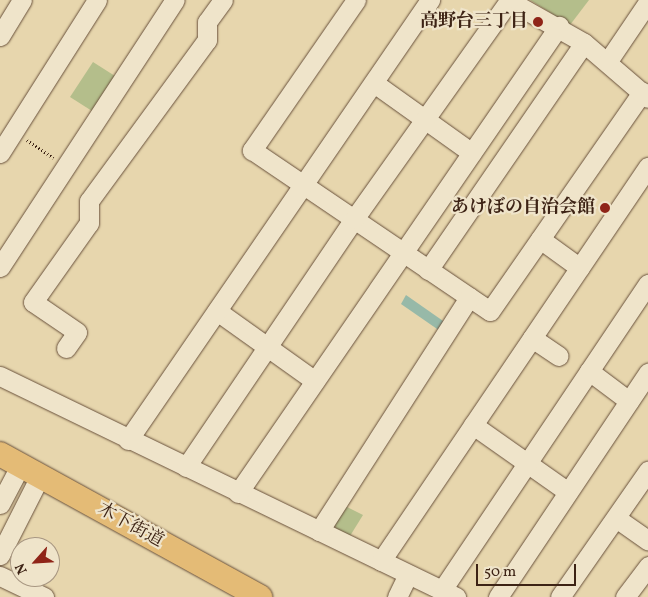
<!DOCTYPE html>
<html>
<head>
<meta charset="utf-8">
<style>
	body { margin:0 }
	#map { position:relative; width:648px; height:597px; overflow:hidden; background:#e7d6ad; font-family:Vollkorn,"Noto Serif JP",serif }
	div>[style] { position:absolute }
	.green>* { inset:0; background:#b4be8b }
	.water>* { inset:0; background:#97b9a8 }
	.path>* { height:2.5px; margin-top:-1.25px; transform-origin:0; background:repeating-linear-gradient(90deg,#3d2315 0 1px,transparent 0 3.5px) }
	.roads { filter:drop-shadow(0 0 1px #68503b) drop-shadow(0 0 1px #68503b) }
	.minor>* { height:19px; margin:-9.5px; padding:0 9.5px; transform-origin:9.5px; border-radius:9.5px; background:#efe4ca }
	.major>* { height:24px; margin:-12px; padding:0 12px; transform-origin:12px; border-radius:12px; background:#e4bb76 }
	.dots>* { width:14px; height:14px; translate:-50% -50%; box-sizing:border-box; border:2px solid #efe4ca; border-radius:50% }
	span { translate:-50% -50%; white-space:nowrap; text-align:center; line-height:1.15; -webkit-text-stroke:4.5px #efe4ca; paint-order:stroke }
	.poi-label { font-size:18px; color:#3d2315; font-weight:700 }
	.right { translate:-100% -50%; text-align:right }
	.street-label { font-size:18px; color:#3d2315 }
	.north { position:absolute; left:10px; top:537px; width:50px; height:50px; box-sizing:border-box; background:#efe4ca; border:1px solid #a89782; border-radius:50%; rotate:244deg; font-size:14px; font-weight:700; line-height:20px; text-align:center; color:#3d2315 }
	.north::after { content:''; display:block; margin:auto; width:18px; height:22px; background:#8f2418; clip-path:polygon(50% 0,100% 100%,50% 72%,0 100%) }
	.scale { position:absolute; left:476px; top:564px; width:100px; height:22px; box-sizing:border-box; border:2px solid #3d2315; border-top:0; padding-left:6px; font-size:15px; line-height:18px; white-space:nowrap; color:#3d2315; -webkit-text-stroke:4px #efe4ca; paint-order:stroke }
</style>
</head>
<body>
<div id="map">
	<div class="green">
		<div style="clip-path:polygon(530px 0,589px 0,570px 25px)"></div>
		<div style="clip-path:polygon(93px 62px,115px 76px,92px 111px,70px 97px)"></div>
		<div style="clip-path:polygon(343px 505px,363px 515px,350px 536px,336px 530px,333px 521px)"></div>
	</div>
	<div class="water">
		<div style="clip-path:polygon(406px 295px,446px 323px,440px 331px,401px 304px)"></div>
	</div>
	<div class="path">
		<div style="left:27px;top:140px;width:32px;rotate:34deg"></div>
	</div>
	<div class="roads">
		<div class="minor">
			<div style="left:356px;top:0;width:183px;rotate:124.7deg"></div>
			<div style="left:252px;top:150px;width:287px;rotate:34.1deg"></div>
			<div style="left:490px;top:311px;width:267px;rotate:-55.2deg"></div>
			<div style="left:508px;top:0;width:87px;rotate:29.5deg"></div>
			<div style="left:584px;top:43px;width:84px;rotate:40.7deg"></div>
			<div style="left:0;top:36px;width:42px;rotate:-58.6deg"></div>
			<div style="left:608px;top:61px;width:71px;rotate:-55.9deg"></div>
			<div style="left:374px;top:83px;width:120px;rotate:35.5deg"></div>
			<div style="left:0;top:153px;width:181px;rotate:-57.6deg"></div>
			<div style="left:540px;top:239px;width:49px;rotate:35.9deg"></div>
			<div style="left:0;top:267px;width:319px;rotate:-56.8deg"></div>
			<div style="left:428px;top:270px;width:275px;rotate:-55.5deg"></div>
			<div style="left:217px;top:311px;width:120px;rotate:35.5deg"></div>
			<div style="left:532px;top:338px;width:32px;rotate:34deg"></div>
			<div style="left:66px;top:348px;width:19px;rotate:-55deg"></div>
			<div style="left:77px;top:332px;width:53px;rotate:-145.7deg"></div>
			<div style="left:33px;top:302px;width:97px;rotate:-54.7deg"></div>
			<div style="left:89px;top:223px;width:22px;rotate:-90deg"></div>
			<div style="left:89px;top:201px;width:200px;rotate:-53.8deg"></div>
			<div style="left:207px;top:40px;width:18px;rotate:-90deg"></div>
			<div style="left:207px;top:22px;width:27px;rotate:-54deg"></div>
			<div style="left:589px;top:371px;width:50px;rotate:36.9deg"></div>
			<div style="left:0;top:376px;width:507px;rotate:25.86deg"></div>
			<div style="left:473px;top:425px;width:116px;rotate:35.2deg"></div>
			<div style="left:128px;top:440px;width:534px;rotate:-55.54deg"></div>
			<div style="left:186px;top:467px;width:300px;rotate:-55.9deg"></div>
			<div style="left:354px;top:219px;width:267px;rotate:-54.6deg"></div>
			<div style="left:238px;top:493px;width:567px;rotate:-55.5deg"></div>
			<div style="left:0;top:504px;width:43px;rotate:-62.2deg"></div>
			<div style="left:616px;top:518px;width:39px;rotate:35deg"></div>
			<div style="left:319px;top:531px;width:278px;rotate:-57.3deg"></div>
			<div style="left:0;top:555px;width:89px;rotate:-63.1deg"></div>
			<div style="left:381px;top:561px;width:476px;rotate:-55.9deg"></div>
			<div style="left:0;top:576px;width:49px;rotate:25.5deg"></div>
			<div style="left:442px;top:590px;width:369px;rotate:-56.1deg"></div>
			<div style="left:397px;top:597px;width:25px;rotate:-64deg"></div>
			<div style="left:498px;top:597px;width:270px;rotate:-56.2deg"></div>
			<div style="left:560px;top:597px;width:154px;rotate:-55.1deg"></div>
			<div style="left:625px;top:597px;width:39px;rotate:-53deg"></div>
		</div>
		<div class="major">
			<div style="left:0;top:454px;width:297px;rotate:28.8deg"></div>
		</div>
	</div>
	<div class="dots">
		<div style="left:538px;top:22px;background:#8f2418"></div>
		<div style="left:605px;top:208px;background:#8f2418"></div>
	</div>
	<div class="poi-label">
		<span class="right" style="left:528px;top:22px">高野台三丁目</span>
		<span class="right" style="left:595px;top:208px">あけぼの自治会館</span>
	</div>
	<div class="street-label">
		<span style="left:130px;top:526px;rotate:29deg">木下街道</span>
	</div>
	<div class="north">N</div>
	<div class="scale">50 m</div>
</div>
</body>
</html>
